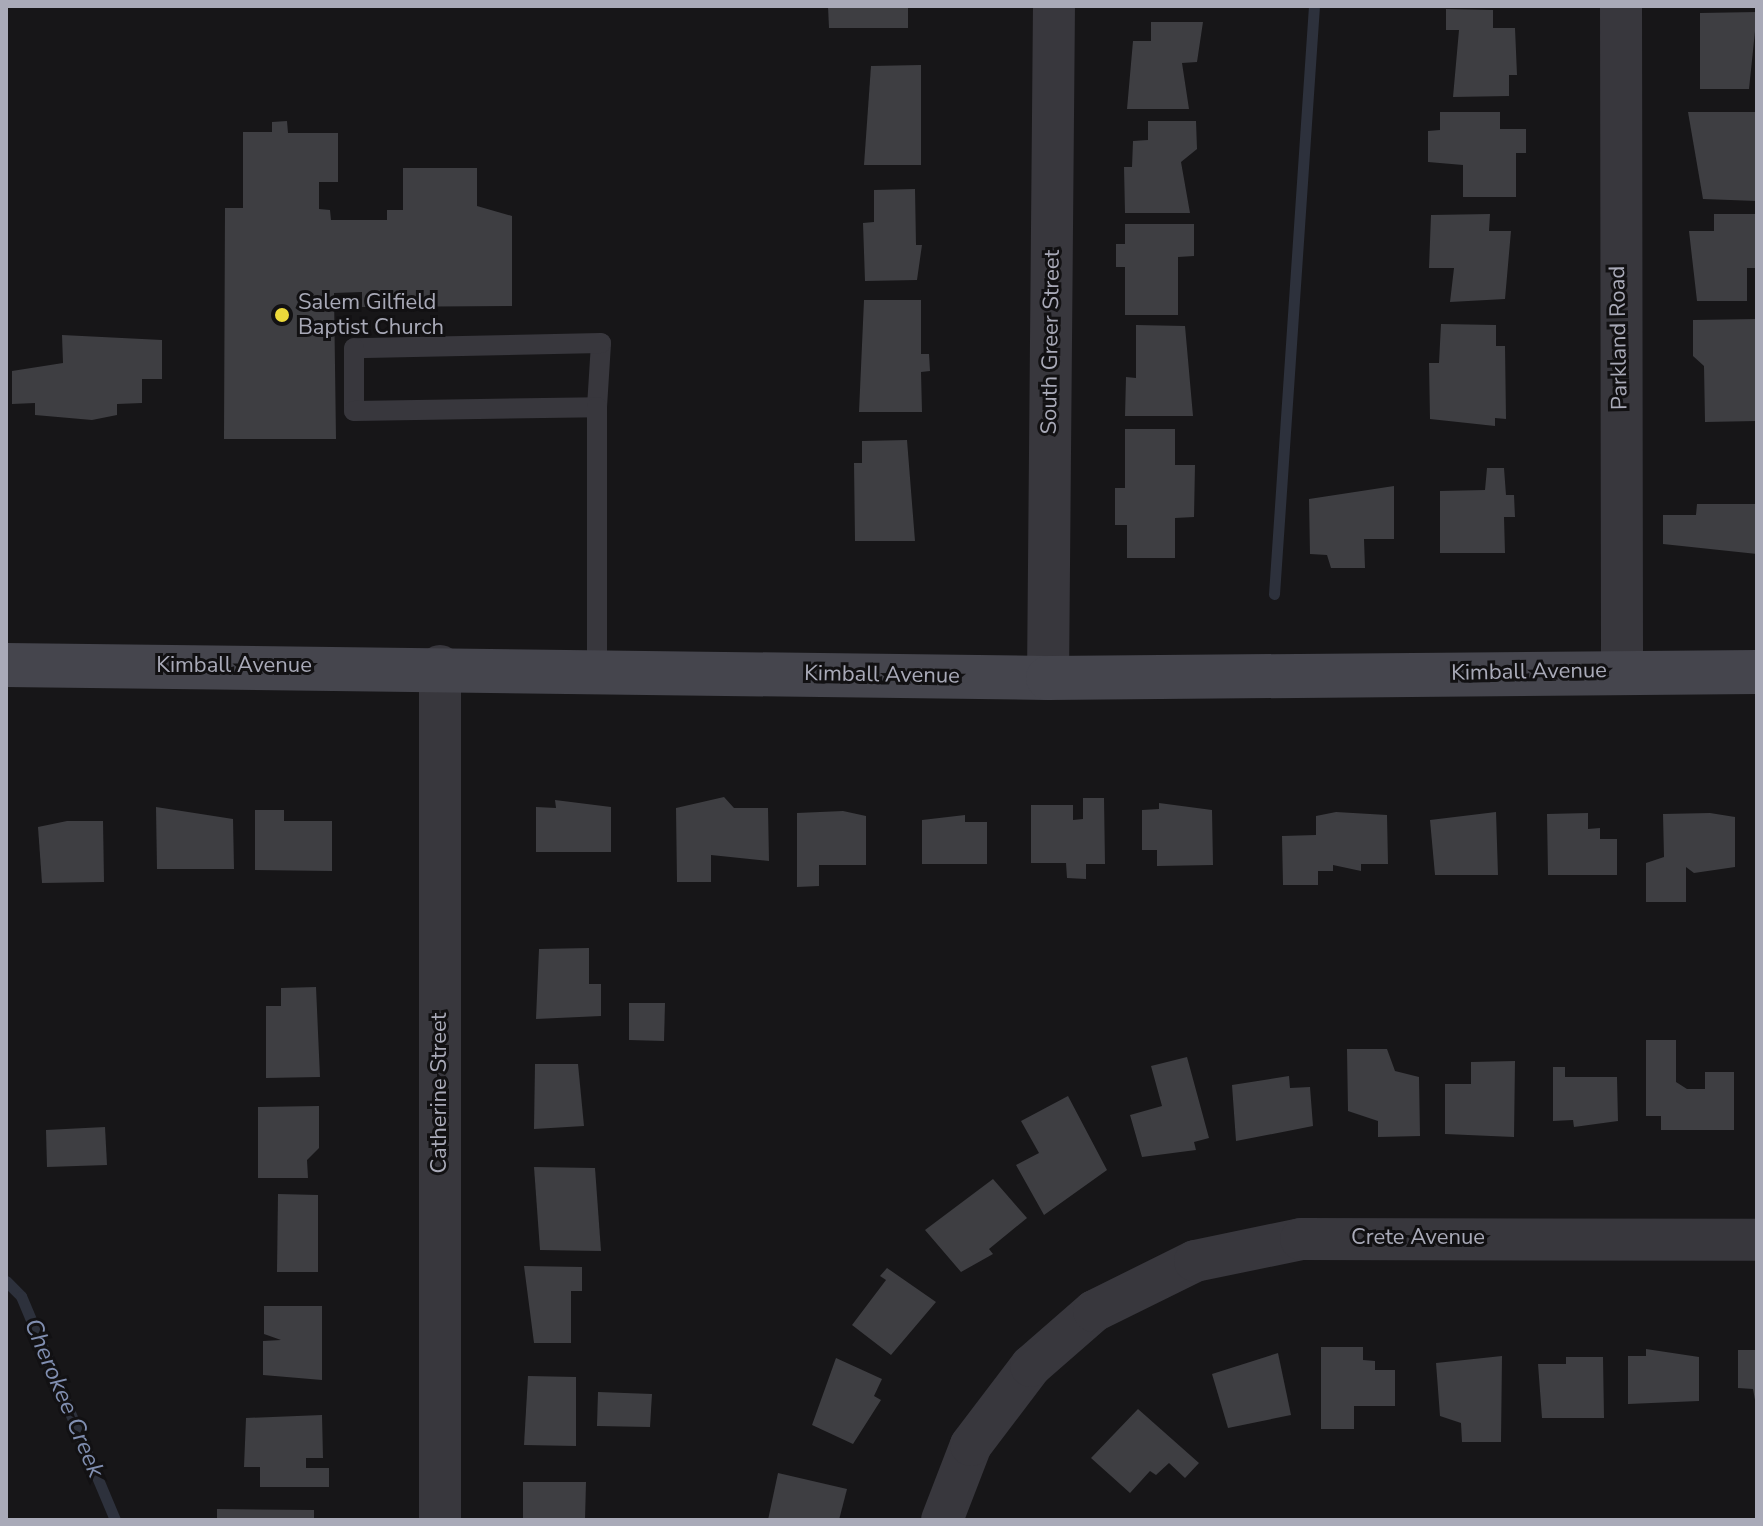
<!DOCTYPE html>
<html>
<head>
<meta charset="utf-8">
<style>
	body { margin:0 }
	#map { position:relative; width:1763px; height:1526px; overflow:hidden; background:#171618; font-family:"Nunito Sans",sans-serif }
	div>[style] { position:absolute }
	.stream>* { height:11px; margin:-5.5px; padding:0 5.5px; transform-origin:5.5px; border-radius:5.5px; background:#2d313c }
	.building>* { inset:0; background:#3e3e42 }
	.lane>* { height:20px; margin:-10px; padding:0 10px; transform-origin:10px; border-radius:10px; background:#38373d }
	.street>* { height:42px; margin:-21px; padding:0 21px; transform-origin:21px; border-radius:21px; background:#38373d }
	.secondary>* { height:44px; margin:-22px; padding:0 22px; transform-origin:22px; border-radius:22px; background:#45454d }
	.dots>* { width:22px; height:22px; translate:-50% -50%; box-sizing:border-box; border:4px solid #121113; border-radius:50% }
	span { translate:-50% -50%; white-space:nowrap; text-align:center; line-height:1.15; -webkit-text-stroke:6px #121113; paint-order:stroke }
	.poi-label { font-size:22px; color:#a9aab8 }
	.left { translate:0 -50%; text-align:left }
	.street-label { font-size:22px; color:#a9aab8 }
	.water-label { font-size:24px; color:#818fb1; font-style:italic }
	.frame { position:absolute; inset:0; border:8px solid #a9aab8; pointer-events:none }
</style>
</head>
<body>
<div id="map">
	<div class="stream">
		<div style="left:1274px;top:594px;width:589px;rotate:-86.11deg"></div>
		<div style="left:6px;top:1281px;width:21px;rotate:45deg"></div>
		<div style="left:21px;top:1296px;width:243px;rotate:67.2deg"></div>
	</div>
	<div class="building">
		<div style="clip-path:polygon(828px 6px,908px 6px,908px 28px,829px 28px)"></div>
		<div style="clip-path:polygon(1446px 9px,1493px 10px,1493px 28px,1515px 28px,1517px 75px,1509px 75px,1509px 96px,1453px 97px,1459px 30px,1446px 30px)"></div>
		<div style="clip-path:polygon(1757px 12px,1749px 89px,1700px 89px,1700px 13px)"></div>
		<div style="clip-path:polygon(1151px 22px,1203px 22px,1197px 62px,1182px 63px,1189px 109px,1127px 109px,1133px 41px,1151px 41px)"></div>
		<div style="clip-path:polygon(921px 65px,921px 165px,864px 165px,871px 66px)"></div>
		<div style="clip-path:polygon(1440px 112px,1500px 112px,1500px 129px,1526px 129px,1526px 153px,1516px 153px,1516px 197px,1463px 197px,1463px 165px,1428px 162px,1428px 131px,1440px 130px)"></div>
		<div style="clip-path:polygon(1688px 112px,1757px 112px,1757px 201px,1703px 199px)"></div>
		<div style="clip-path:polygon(287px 121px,288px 133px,338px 133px,338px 182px,319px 182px,319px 209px,330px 210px,331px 220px,387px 220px,387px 210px,403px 210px,403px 168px,477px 168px,477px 206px,512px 216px,512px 306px,362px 307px,362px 292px,334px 293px,336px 439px,224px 439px,225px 208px,243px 208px,243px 132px,272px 132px,272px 122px)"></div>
		<div style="clip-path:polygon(1148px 121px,1196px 121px,1197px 149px,1181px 162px,1190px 213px,1125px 213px,1124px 167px,1132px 167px,1133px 141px,1148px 140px)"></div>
		<div style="clip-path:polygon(915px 189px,916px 245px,922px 245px,917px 280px,865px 281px,863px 223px,874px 222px,874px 190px)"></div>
		<div style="clip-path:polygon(1490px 214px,1489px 231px,1511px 231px,1505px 299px,1450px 302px,1454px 268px,1429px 268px,1431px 215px)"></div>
		<div style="clip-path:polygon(1714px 214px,1757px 214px,1757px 268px,1747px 268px,1747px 301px,1697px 301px,1689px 231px,1714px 231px)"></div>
		<div style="clip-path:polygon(1125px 224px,1194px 224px,1194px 256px,1178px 257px,1178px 315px,1125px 315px,1125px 267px,1116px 267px,1116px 244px,1125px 244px)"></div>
		<div style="clip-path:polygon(864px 300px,921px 300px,921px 354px,929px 354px,930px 371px,921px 372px,922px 412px,859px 412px)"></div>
		<div style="clip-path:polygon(1757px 319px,1757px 421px,1705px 422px,1704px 366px,1693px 356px,1693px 320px)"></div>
		<div style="clip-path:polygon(1441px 324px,1496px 325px,1496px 346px,1505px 346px,1506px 419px,1495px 418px,1495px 426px,1430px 419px,1429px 363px,1439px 363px)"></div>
		<div style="clip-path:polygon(1136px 325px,1185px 326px,1193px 416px,1125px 416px,1126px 377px,1136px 378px)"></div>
		<div style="clip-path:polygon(62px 335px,162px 340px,162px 379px,142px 379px,142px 403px,117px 404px,117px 415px,92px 420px,35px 415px,35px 403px,12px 404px,12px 371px,63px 363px)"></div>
		<div style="clip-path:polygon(1125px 429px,1175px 429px,1175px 465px,1195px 465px,1194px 517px,1175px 518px,1175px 558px,1127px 558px,1127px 525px,1115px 525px,1115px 488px,1125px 488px)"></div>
		<div style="clip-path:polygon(907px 440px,915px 541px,855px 541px,854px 463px,862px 463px,862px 441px)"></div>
		<div style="clip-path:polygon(1487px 468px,1504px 468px,1506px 495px,1514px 495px,1515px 517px,1504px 517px,1505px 553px,1440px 553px,1440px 491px,1485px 490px)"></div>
		<div style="clip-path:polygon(1394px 486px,1394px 539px,1364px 539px,1365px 568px,1331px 568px,1327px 555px,1310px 554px,1309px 499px)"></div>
		<div style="clip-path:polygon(1697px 504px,1757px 504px,1757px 554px,1663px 544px,1663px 515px,1696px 515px)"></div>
		<div style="clip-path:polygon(724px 797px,734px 808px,768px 808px,769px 861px,711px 855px,711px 882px,677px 882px,676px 808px)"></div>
		<div style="clip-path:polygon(1083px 798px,1104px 798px,1105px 864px,1086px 864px,1086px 879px,1067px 878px,1066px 863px,1031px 863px,1031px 805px,1073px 805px,1073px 820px,1083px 819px)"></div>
		<div style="clip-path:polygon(555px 800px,611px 807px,611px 852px,536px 852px,536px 807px,556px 808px)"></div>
		<div style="clip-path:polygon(1159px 803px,1212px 810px,1213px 865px,1157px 866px,1157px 850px,1142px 850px,1142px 810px,1159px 809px)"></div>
		<div style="clip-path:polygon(156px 807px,233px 819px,234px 869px,157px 869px)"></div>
		<div style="clip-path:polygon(255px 810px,284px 810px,284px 821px,332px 821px,332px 871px,255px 870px)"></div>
		<div style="clip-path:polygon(843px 811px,866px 816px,866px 865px,819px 865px,819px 886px,797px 887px,797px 813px)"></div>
		<div style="clip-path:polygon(1336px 812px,1387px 815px,1388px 864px,1361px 864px,1361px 871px,1333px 865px,1333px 871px,1318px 871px,1318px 885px,1283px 885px,1282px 836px,1316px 835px,1316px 816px)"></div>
		<div style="clip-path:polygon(1496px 812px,1498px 875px,1435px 875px,1430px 820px)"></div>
		<div style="clip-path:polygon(1588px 813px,1588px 829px,1600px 828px,1600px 839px,1617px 839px,1617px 875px,1548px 875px,1547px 814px)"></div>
		<div style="clip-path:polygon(1710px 813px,1735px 817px,1735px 867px,1694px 873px,1686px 867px,1686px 902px,1646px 902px,1646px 863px,1664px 857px,1663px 814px)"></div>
		<div style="clip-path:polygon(965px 815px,965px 822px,987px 822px,987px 864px,922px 864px,922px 820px)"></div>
		<div style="clip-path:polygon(67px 821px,103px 821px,104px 882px,42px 883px,38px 827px)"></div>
		<div style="clip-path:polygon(589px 948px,589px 984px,601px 984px,601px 1016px,536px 1019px,539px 949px)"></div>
		<div style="clip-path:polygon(316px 987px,320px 1077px,266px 1078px,266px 1006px,281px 1006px,281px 988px)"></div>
		<div style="clip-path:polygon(629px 1003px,665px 1003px,664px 1041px,629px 1040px)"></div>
		<div style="clip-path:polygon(1646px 1040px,1676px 1040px,1676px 1082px,1687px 1089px,1705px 1089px,1705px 1072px,1734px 1072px,1734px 1130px,1661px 1130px,1661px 1116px,1646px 1116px)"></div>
		<div style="clip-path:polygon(1347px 1049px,1387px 1049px,1395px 1071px,1419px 1077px,1420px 1136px,1378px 1137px,1378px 1121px,1348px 1111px)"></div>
		<div style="clip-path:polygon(1187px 1057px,1209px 1138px,1194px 1142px,1196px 1150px,1142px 1157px,1130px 1115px,1162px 1106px,1151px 1066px)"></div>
		<div style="clip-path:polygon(1515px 1061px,1514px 1137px,1445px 1134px,1445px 1084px,1471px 1084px,1471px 1062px)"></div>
		<div style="clip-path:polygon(535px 1064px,578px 1064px,584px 1126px,534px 1129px)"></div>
		<div style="clip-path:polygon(1553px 1067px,1565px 1067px,1565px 1077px,1617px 1077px,1618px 1121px,1574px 1127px,1573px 1120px,1553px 1121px)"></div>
		<div style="clip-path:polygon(1289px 1076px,1290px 1088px,1310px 1087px,1313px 1126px,1236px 1141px,1232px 1085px)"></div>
		<div style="clip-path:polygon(1068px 1096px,1107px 1170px,1044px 1215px,1016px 1165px,1039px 1153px,1021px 1121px)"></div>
		<div style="clip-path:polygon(319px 1106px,319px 1148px,307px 1160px,308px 1178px,258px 1178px,258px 1107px)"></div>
		<div style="clip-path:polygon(105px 1127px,107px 1165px,47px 1167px,46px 1130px)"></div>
		<div style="clip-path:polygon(534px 1167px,595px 1168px,601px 1251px,540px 1250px)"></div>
		<div style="clip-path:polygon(993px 1179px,1027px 1218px,989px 1249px,993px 1254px,961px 1272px,925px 1230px)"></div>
		<div style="clip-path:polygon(278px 1194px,318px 1195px,318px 1272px,277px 1272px)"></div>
		<div style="clip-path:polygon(524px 1266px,582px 1267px,582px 1291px,571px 1291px,571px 1343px,534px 1343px)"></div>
		<div style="clip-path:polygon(887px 1268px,936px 1302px,891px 1355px,852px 1325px,886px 1280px,880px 1276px)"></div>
		<div style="clip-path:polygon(264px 1306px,322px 1306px,322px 1380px,263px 1375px,263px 1341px,281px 1340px,264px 1334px)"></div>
		<div style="clip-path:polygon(1321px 1347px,1363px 1347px,1363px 1360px,1375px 1361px,1375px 1370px,1395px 1370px,1395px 1406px,1354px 1406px,1354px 1429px,1321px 1429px)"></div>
		<div style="clip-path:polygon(1646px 1349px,1699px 1357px,1699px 1401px,1628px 1404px,1628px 1356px,1646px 1356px)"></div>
		<div style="clip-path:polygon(1738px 1350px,1757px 1350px,1757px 1411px,1753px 1389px,1738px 1388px)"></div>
		<div style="clip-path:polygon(1278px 1353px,1291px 1415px,1228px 1428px,1212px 1374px)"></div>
		<div style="clip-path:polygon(1502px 1356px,1501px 1442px,1462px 1442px,1461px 1423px,1440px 1416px,1436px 1363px)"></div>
		<div style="clip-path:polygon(1566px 1357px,1603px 1357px,1604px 1418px,1542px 1418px,1538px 1364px,1566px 1364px)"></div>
		<div style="clip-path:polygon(836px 1358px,882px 1379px,874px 1396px,881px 1400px,853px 1444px,812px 1425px)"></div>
		<div style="clip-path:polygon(528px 1376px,576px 1377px,576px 1446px,524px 1445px)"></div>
		<div style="clip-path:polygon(598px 1392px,652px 1394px,650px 1427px,597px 1426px)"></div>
		<div style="clip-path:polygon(1138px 1409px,1199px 1463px,1185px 1478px,1169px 1463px,1156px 1475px,1150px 1471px,1130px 1493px,1091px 1458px)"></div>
		<div style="clip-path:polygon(322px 1415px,323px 1458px,306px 1458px,306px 1468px,329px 1468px,329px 1487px,260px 1487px,260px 1467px,244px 1467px,246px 1418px)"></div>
		<div style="clip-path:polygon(778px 1473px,847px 1489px,839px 1520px,768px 1520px)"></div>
		<div style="clip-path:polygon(523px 1482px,586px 1482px,585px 1520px,523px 1520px)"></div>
		<div style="clip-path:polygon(217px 1509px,314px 1510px,314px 1520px,217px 1520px)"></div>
	</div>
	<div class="lane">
		<div style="left:597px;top:407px;width:64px;rotate:-86.4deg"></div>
		<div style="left:601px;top:343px;width:247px;rotate:178.8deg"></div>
		<div style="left:354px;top:348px;width:63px;rotate:90deg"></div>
		<div style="left:354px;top:411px;width:243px;rotate:-0.9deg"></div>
		<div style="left:597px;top:407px;width:262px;rotate:90deg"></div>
	</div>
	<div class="street">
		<div style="left:1621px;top:6px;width:665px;rotate:89.91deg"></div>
		<div style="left:1048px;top:678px;width:672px;rotate:-89.49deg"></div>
		<div style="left:440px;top:1520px;width:854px;rotate:-90deg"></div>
		<div style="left:942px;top:1520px;width:80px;rotate:-68.9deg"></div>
		<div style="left:971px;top:1445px;width:99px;rotate:-52.8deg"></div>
		<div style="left:1031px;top:1366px;width:84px;rotate:-41.1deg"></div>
		<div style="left:1094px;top:1311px;width:113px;rotate:-26.3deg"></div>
		<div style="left:1195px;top:1261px;width:108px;rotate:-11.7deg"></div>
		<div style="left:1301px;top:1239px;width:456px;rotate:0.1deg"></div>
	</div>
	<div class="secondary">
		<div style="left:6px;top:665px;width:1042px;rotate:0.71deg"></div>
		<div style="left:1048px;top:678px;width:709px;rotate:-0.48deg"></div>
	</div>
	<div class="dots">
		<div style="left:282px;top:315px;background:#ecd93b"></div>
	</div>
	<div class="poi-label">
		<span class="left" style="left:298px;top:315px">Salem Gilfield<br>Baptist Church</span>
	</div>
	<div class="street-label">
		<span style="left:1619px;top:338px;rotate:-91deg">Parkland Road</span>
		<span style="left:1051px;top:342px;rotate:-89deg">South Greer Street</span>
		<span style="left:234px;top:666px">Kimball Avenue</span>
		<span style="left:1529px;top:672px;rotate:-1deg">Kimball Avenue</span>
		<span style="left:882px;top:675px;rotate:1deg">Kimball Avenue</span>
		<span style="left:440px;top:1093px;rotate:-90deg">Catherine Street</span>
		<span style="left:1418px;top:1238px">Crete Avenue</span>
	</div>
	<div class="water-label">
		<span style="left:64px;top:1398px;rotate:67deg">Cherokee Creek</span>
	</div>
	<div class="frame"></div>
</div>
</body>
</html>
